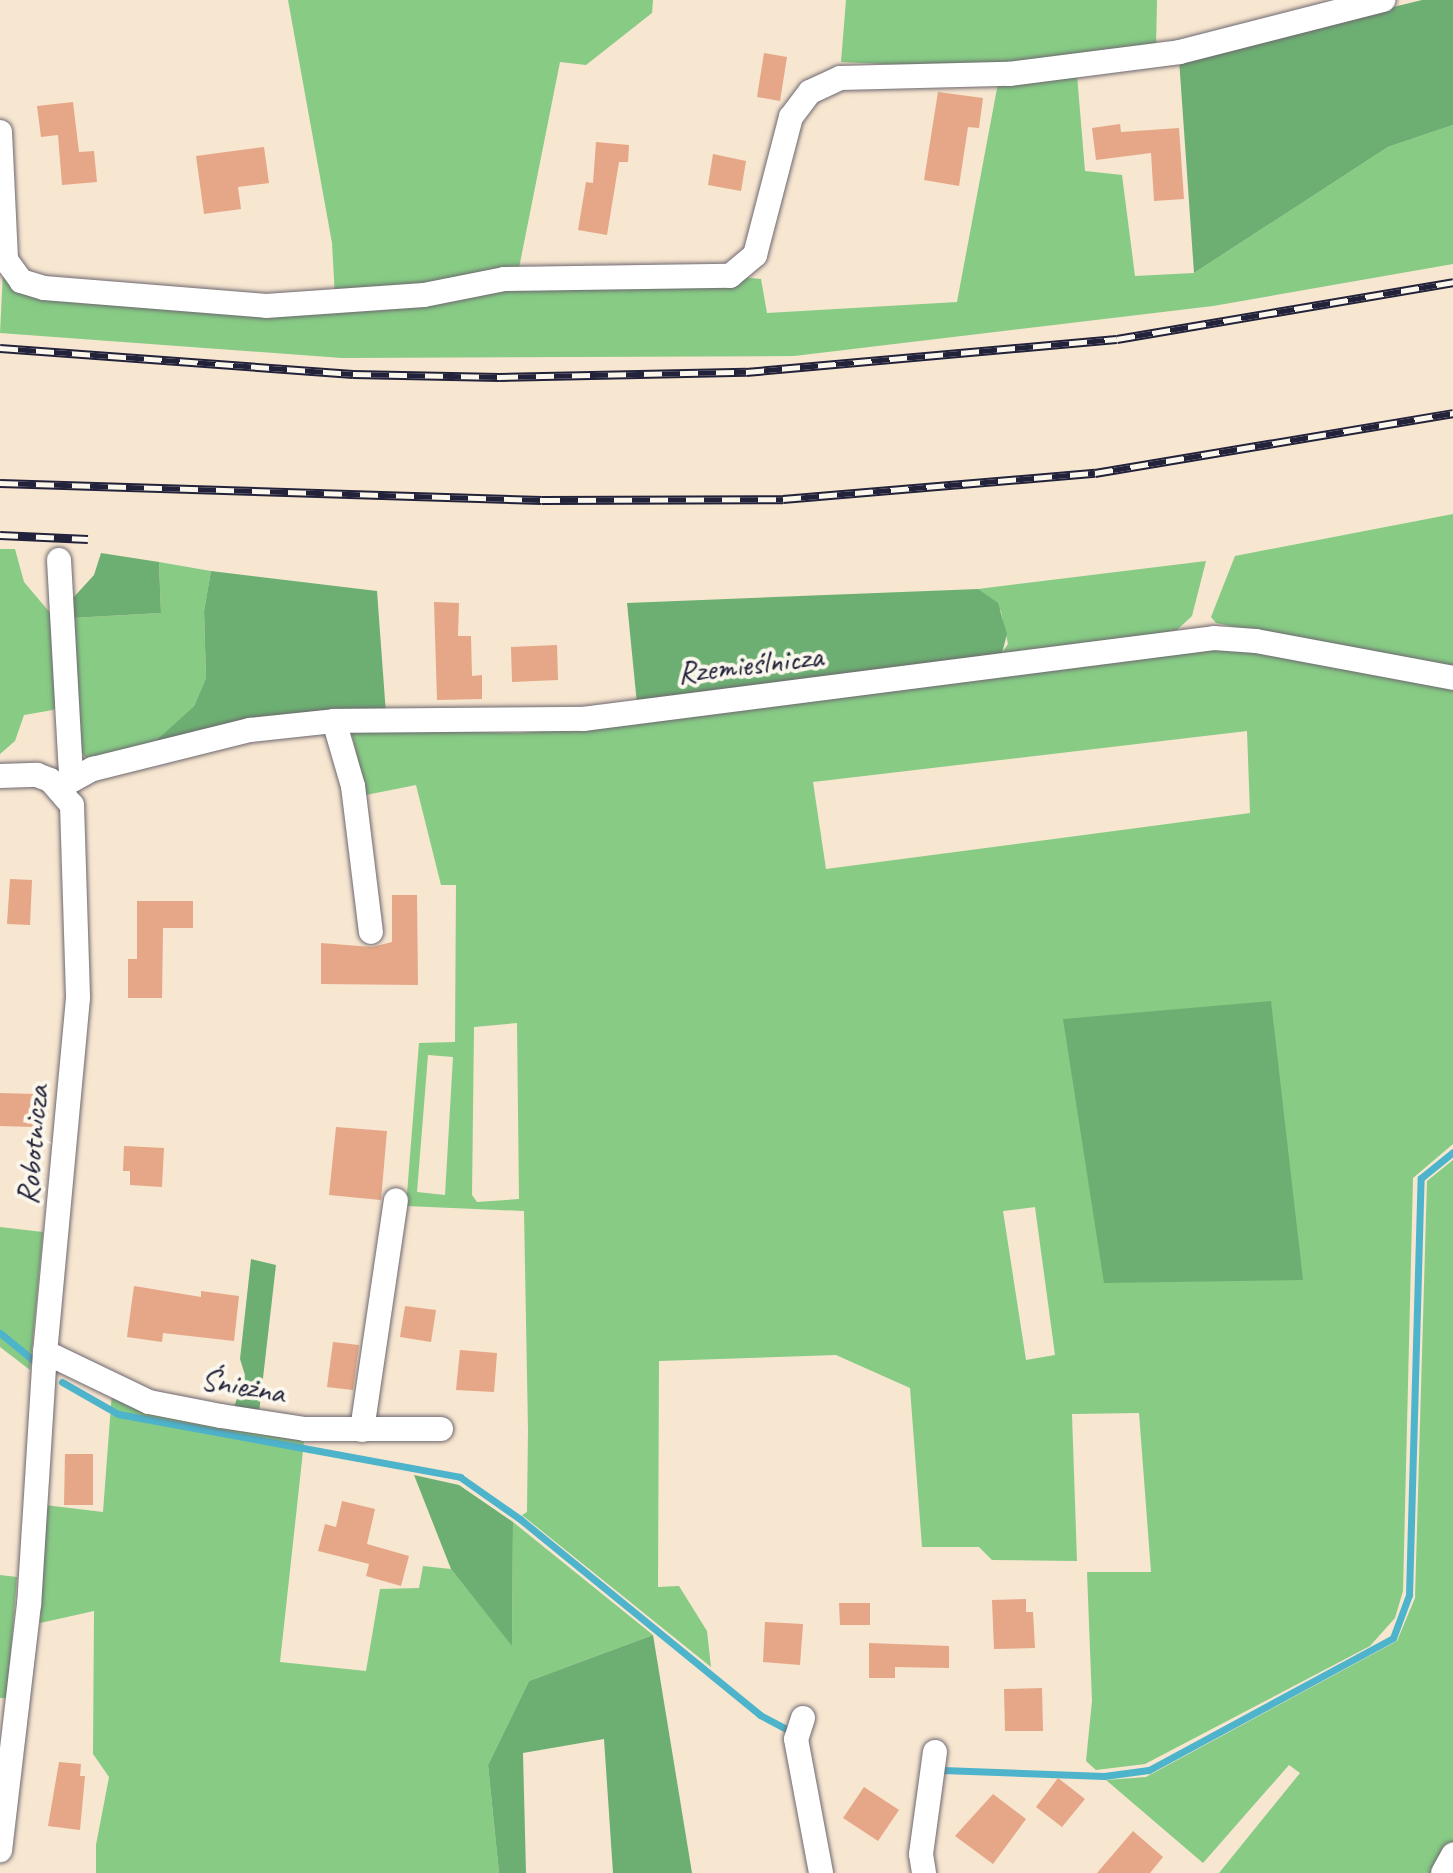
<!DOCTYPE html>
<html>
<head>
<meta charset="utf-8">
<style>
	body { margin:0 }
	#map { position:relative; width:1453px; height:1873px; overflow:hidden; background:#f7e6d0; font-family:Caveat,sans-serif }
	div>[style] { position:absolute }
	.green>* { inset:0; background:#87cb85 }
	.forest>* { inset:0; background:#6daf72 }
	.stream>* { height:7px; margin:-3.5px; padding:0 3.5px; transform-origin:3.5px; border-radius:3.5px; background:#4db4cb }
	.building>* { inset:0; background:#e5a788 }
	.roads { filter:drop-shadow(0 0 2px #6d676f) drop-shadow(0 0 2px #6d676f) }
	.minor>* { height:24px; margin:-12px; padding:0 12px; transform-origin:12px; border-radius:12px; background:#fff }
	.rail>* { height:9px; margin-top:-4.5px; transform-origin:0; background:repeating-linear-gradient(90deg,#fbf7ec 0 18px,#22223b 0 36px); box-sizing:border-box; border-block:2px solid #22223b }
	span { translate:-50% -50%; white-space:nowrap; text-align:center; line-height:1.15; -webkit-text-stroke:8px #fbf7ec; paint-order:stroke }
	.street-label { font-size:32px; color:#22223b }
</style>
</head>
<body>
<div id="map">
	<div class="green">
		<div style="clip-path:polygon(288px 0,653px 0,652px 13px,586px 65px,560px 62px,518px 273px,335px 297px,332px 243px)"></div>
		<div style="clip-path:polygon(846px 0,1157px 0,1156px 48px,949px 67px,841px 62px)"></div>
		<div style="clip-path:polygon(1077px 75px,1085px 171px,1122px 175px,1135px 276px,1194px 273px,1388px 147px,1453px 125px,1453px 264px,1213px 306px,794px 356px,342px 358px,0 333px,3px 272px,197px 307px,739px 277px,761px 279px,767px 313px,957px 302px,998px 83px)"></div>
		<div style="clip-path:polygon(1453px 514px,1453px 671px,1216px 623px,1211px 617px,1235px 556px)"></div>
		<div style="clip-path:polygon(0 549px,15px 549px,24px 582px,57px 621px,61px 700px,53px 710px,24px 715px,15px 741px,0 754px)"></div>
		<div style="clip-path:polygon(1206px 561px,1192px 616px,1177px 630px,1148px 636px,1002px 653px,1008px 644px,1001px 611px,978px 589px)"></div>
		<div style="clip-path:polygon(159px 562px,211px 571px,204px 611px,206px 678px,194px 706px,144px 751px,87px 759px,79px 749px,72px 618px,161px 613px)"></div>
		<div style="clip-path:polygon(evenodd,1241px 645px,1453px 687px,1453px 1144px,1413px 1178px,1403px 1591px,1395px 1618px,1370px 1646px,1145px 1764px,1096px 1770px,1086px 1761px,1092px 1701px,1087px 1572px,1151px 1572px,1139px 1413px,1072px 1414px,1077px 1561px,992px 1560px,979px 1547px,922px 1547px,910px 1388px,836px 1355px,659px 1361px,658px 1587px,679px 1586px,707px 1631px,711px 1667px,522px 1515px,527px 1512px,528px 1430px,524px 1211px,406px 1206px,419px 1043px,455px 1042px,456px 885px,441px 885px,416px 785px,366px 795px,351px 730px,520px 733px,613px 724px,1241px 645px,1247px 731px,1250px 813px,826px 869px,813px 782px,1247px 731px,1241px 645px,517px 1023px,519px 1199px,477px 1202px,472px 1195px,474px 1027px,517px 1023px,1241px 645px,428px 1055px,453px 1057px,445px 1195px,417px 1192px,428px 1055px,1241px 645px,1035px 1207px,1055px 1355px,1026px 1360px,1003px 1211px,1035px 1207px)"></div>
		<div style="clip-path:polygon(1453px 1160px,1453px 1846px,1436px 1873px,1219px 1873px,1300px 1773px,1289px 1765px,1203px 1863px,1106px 1780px,1146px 1777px,1397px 1641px,1415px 1598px,1427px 1181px)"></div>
		<div style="clip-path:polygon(0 1227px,43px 1232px,30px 1370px,0 1347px)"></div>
		<div style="clip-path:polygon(112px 1392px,297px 1435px,304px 1442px,280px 1662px,366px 1671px,380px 1589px,419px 1588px,423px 1566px,451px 1569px,512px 1645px,513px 1522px,653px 1635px,529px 1681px,488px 1765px,499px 1873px,96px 1873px,96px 1845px,109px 1777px,93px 1754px,94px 1611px,40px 1623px,45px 1505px,103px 1512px)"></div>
		<div style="clip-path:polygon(0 1575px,17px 1577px,7px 1698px,0 1698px)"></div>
	</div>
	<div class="forest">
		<div style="clip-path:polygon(1422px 0,1453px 0,1453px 125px,1388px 147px,1194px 273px,1179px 59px)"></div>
		<div style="clip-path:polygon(101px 553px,159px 562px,161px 613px,72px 618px,72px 599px,94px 575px)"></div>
		<div style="clip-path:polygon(211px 571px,377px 591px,386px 714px,144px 751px,194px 706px,206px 678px,204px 611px)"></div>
		<div style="clip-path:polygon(978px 589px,998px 603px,1007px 634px,1002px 653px,637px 704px,627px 603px)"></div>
		<div style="clip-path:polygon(1271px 1001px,1303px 1280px,1104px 1283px,1063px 1019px)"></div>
		<div style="clip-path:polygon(251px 1259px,276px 1265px,259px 1413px,232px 1413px,245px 1375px,240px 1359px)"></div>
		<div style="clip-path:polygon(414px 1475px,459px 1485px,513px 1522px,512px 1646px,451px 1569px)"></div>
		<div style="clip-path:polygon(653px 1635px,692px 1873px,613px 1873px,604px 1739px,523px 1753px,526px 1873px,499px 1873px,488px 1765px,529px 1681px)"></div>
	</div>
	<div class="stream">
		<div style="left:0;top:1333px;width:43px;rotate:39.3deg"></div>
		<div style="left:62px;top:1382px;width:64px;rotate:29.7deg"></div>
		<div style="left:118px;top:1414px;width:348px;rotate:10.4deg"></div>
		<div style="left:460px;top:1477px;width:73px;rotate:35deg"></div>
		<div style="left:520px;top:1519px;width:310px;rotate:39.2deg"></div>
		<div style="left:760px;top:1715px;width:36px;rotate:28deg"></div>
		<div style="left:942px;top:1770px;width:162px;rotate:2.1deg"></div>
		<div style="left:1104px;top:1776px;width:45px;rotate:-7.6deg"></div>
		<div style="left:1149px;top:1770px;width:277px;rotate:-28.4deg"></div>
		<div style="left:1393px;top:1638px;width:46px;rotate:-69.6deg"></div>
		<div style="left:1409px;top:1595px;width:417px;rotate:-88.4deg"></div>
		<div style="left:1421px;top:1178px;width:41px;rotate:-39.1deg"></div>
	</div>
	<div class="building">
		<div style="clip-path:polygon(764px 53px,787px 57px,780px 101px,757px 97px)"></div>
		<div style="clip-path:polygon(938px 92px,983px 98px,979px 128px,968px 127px,959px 186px,924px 180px)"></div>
		<div style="clip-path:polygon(73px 102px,79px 152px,94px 151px,97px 182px,62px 185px,58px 135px,41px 137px,37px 106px)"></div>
		<div style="clip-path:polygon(1120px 124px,1121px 132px,1179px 128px,1184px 199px,1154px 201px,1151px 153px,1096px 160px,1092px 128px)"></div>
		<div style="clip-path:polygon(596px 142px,629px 145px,628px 162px,619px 162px,607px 235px,578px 230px,586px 182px,593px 183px)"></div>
		<div style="clip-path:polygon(264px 147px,269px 183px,238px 187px,241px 209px,204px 214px,196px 156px)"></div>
		<div style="clip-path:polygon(713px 154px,746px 161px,741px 191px,708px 185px)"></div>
		<div style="clip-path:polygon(434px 602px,459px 603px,458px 636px,471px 636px,472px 676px,482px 675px,482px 699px,437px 700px)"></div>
		<div style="clip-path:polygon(557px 645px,558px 680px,512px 682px,511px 647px)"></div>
		<div style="clip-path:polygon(10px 879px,32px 880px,30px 925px,7px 924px)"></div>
		<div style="clip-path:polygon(392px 895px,417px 895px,418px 985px,321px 984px,321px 943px,372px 947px,392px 942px)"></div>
		<div style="clip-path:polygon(137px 901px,193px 901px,193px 928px,163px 928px,162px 998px,128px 998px,128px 959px,137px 959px)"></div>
		<div style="clip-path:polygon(0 1093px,35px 1094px,34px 1127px,0 1126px)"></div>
		<div style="clip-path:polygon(336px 1127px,387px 1131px,381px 1200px,329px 1195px)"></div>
		<div style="clip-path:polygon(124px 1146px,164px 1148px,162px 1187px,130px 1185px,130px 1171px,123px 1171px)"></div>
		<div style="clip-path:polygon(134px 1286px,201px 1297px,201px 1291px,239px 1296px,234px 1341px,163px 1333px,162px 1342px,127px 1337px)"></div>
		<div style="clip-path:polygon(405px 1306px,436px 1310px,431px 1342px,400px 1337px)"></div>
		<div style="clip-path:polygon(333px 1342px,359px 1345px,353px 1390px,327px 1387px)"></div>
		<div style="clip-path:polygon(460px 1350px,497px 1353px,494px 1392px,456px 1390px)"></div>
		<div style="clip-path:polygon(65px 1454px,93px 1454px,93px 1505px,64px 1505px)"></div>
		<div style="clip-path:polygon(342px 1501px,375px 1509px,367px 1544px,409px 1556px,401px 1586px,366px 1576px,369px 1564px,318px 1551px,325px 1524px,336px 1527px)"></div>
		<div style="clip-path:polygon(1026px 1599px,1026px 1612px,1033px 1612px,1035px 1648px,994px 1649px,992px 1600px)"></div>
		<div style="clip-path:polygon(839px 1603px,870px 1603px,870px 1625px,840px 1625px)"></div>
		<div style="clip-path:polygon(765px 1622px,803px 1624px,800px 1665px,763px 1662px)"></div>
		<div style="clip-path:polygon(869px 1643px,949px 1646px,949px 1668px,895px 1667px,895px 1678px,869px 1678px)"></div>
		<div style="clip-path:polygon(1042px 1688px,1043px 1731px,1005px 1731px,1004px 1689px)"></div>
		<div style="clip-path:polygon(59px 1762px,81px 1764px,80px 1776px,85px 1776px,80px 1830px,48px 1826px)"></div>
		<div style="clip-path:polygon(1058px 1778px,1085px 1799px,1062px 1827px,1036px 1807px)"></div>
		<div style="clip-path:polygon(864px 1787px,899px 1810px,878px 1841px,843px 1818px)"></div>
		<div style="clip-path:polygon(993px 1794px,1026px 1819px,993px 1864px,955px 1836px)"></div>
		<div style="clip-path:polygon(1133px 1831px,1163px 1857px,1150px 1873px,1097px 1873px)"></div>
	</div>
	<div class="roads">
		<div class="minor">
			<div style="left:0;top:132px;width:128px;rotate:87.3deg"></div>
			<div style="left:6px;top:260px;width:26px;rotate:54deg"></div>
			<div style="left:21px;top:281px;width:24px;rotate:17deg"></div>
			<div style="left:44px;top:288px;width:223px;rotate:4.6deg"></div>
			<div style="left:266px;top:306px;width:158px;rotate:-4deg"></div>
			<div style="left:424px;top:295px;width:82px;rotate:-11.3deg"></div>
			<div style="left:504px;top:279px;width:226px;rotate:-0.8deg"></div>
			<div style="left:730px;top:276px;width:33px;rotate:-40deg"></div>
			<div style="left:755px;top:255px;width:143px;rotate:-75.4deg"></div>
			<div style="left:791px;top:117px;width:31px;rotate:-53deg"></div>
			<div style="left:810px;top:92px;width:33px;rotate:-25deg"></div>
			<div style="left:840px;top:78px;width:169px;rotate:-1.4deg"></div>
			<div style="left:1009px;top:74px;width:172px;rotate:-7.3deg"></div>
			<div style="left:1180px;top:52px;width:210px;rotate:-14.4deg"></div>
			<div style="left:59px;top:560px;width:218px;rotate:86.8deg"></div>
			<div style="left:334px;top:721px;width:68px;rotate:73.7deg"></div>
			<div style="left:353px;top:786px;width:147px;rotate:83deg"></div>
			<div style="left:0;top:776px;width:37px;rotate:-2deg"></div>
			<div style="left:37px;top:775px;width:14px;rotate:21deg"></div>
			<div style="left:50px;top:780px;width:33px;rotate:49deg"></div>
			<div style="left:72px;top:805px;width:193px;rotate:88.2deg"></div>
			<div style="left:78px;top:998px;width:356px;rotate:95.3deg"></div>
			<div style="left:45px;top:1352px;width:253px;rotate:93.6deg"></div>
			<div style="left:29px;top:1604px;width:248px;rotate:96.7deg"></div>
			<div style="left:60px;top:787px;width:38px;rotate:-29deg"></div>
			<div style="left:93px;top:769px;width:162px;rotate:-14deg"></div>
			<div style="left:250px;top:730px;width:84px;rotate:-6.1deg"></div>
			<div style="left:334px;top:721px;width:249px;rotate:-0.5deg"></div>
			<div style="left:583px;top:719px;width:636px;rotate:-7.31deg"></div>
			<div style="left:1214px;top:638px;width:42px;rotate:4.1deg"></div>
			<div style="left:1256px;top:641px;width:200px;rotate:10.6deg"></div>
			<div style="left:45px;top:1352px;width:115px;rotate:25.7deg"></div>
			<div style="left:149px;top:1402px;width:73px;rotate:11deg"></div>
			<div style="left:221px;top:1416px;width:85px;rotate:8.8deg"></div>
			<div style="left:305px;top:1429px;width:136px"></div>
			<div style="left:362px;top:1430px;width:232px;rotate:-81.6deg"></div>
			<div style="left:803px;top:1718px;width:22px;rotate:108deg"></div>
			<div style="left:796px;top:1739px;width:136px;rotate:79.4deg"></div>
			<div style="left:924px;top:1873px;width:19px;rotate:-99deg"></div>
			<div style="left:921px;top:1854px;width:103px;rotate:-82.2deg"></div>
			<div style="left:1443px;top:1873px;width:21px;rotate:-61deg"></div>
		</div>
	</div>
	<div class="rail">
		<div style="left:0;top:348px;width:354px;rotate:4.2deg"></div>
		<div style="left:353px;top:374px;width:147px;rotate:1.2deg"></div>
		<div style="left:500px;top:377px;width:246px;rotate:-1.2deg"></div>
		<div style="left:746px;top:372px;width:372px;rotate:-5.1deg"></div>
		<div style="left:1117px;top:339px;width:341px;rotate:-9.6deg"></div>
		<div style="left:0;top:483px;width:542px;rotate:1.8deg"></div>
		<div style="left:542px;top:500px;width:241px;rotate:-0.2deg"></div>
		<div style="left:783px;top:499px;width:313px;rotate:-4.8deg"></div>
		<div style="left:1095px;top:473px;width:363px;rotate:-9.5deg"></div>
		<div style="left:0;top:535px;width:88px;rotate:2.6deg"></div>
	</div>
	<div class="street-label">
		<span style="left:750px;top:665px;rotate:-7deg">Rzemieślnicza</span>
		<span style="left:33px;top:1145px;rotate:-85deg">Robotnicza</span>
		<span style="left:243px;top:1386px;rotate:10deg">Śnieżna</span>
	</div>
</div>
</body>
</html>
